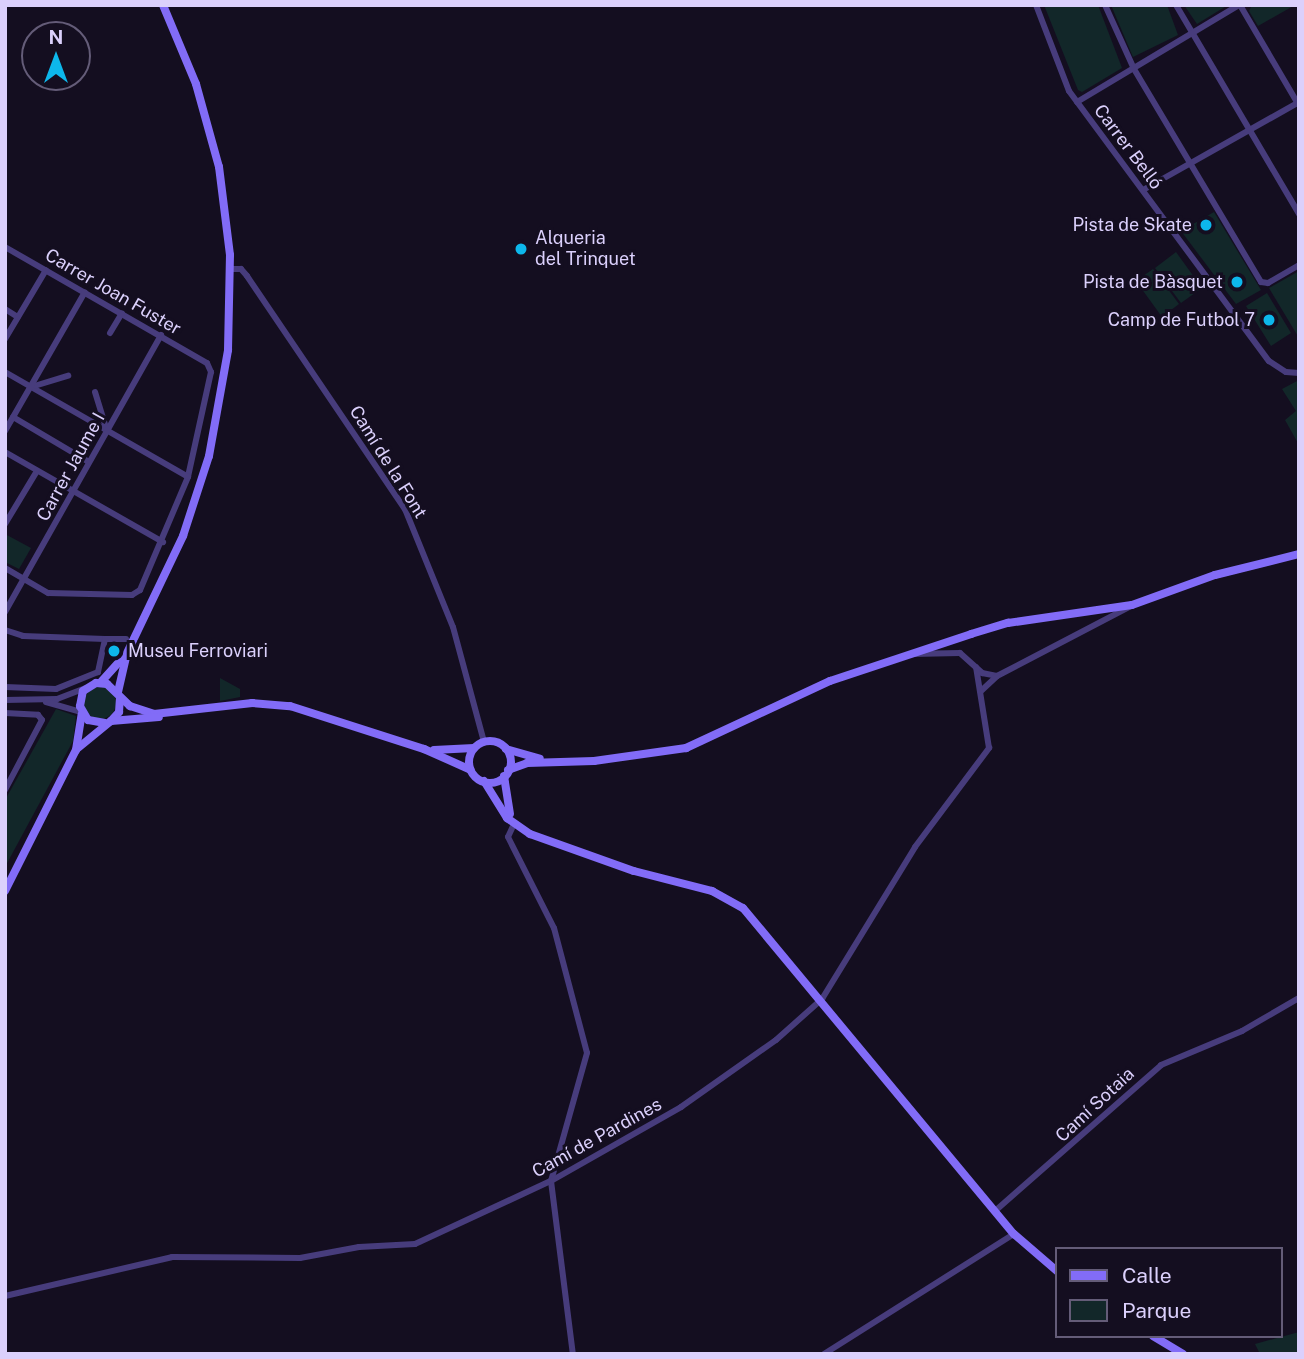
<!DOCTYPE html>
<html>
<head>
<meta charset="utf-8">
<style>
	body { margin:0 }
	#map { position:relative; width:1304px; height:1359px; overflow:hidden; background:#140e20; font-family:"Public Sans",sans-serif }
	div>[style] { position:absolute }
	.green>* { inset:0; background:#122729 }
	.round { border-radius:50% }
	.street>* { height:6px; margin:-3px; padding:0 3px; transform-origin:3px; border-radius:3px; background:#473c7c }
	.secondary>* { height:8px; margin:-4px; padding:0 4px; transform-origin:4px; border-radius:4px; background:#826cf7 }
	.secondary>.ring { margin:-4px; padding:0; box-sizing:content-box; background:none; border:8px solid #826cf7; border-radius:50% }
	.dots>* { width:19px; height:19px; translate:-50% -50%; box-sizing:border-box; border:4px solid #140e20; border-radius:50% }
	span { translate:-50% -50%; white-space:nowrap; text-align:center; line-height:1.15; -webkit-text-stroke:6px #140e20; paint-order:stroke }
	.street-label { font-size:18px; color:#dbd0fc }
	.poi-label { font-size:18px; color:#dbd0fc }
	.right { translate:-100% -50%; text-align:right }
	.left { translate:0 -50%; text-align:left }
	.frame { position:absolute; inset:0; border:7px solid #dbd0fc; pointer-events:none }
	.legend { position:absolute; left:1055px; top:1247px; width:228px; height:91px; box-sizing:border-box; background:#140e20; border:2px solid #645c78; margin:0; padding:9px 12px; list-style:none; font-size:21px; color:#dbd0fc }
	.legend li { display:flex; align-items:center; gap:14px; height:35px }
	.legend b { width:35px; border:2px solid #645c78 }
	.north { position:absolute; left:21px; top:21px; width:70px; height:70px; box-sizing:border-box; background:#140e20; border:2px solid #645c78; border-radius:50%; rotate:0deg; font-size:19px; font-weight:700; line-height:28px; text-align:center; color:#dbd0fc }
	.north::after { content:''; display:block; margin:auto; width:24px; height:32px; background:#0db7eb; clip-path:polygon(50% 0,100% 100%,50% 72%,0 100%) }
</style>
</head>
<body>
<div id="map">
	<div class="green">
		<div style="clip-path:polygon(1044px 5px,1098px 5px,1122px 68px,1082px 92px,1078px 90px)"></div>
		<div style="clip-path:polygon(1111px 5px,1167px 5px,1178px 35px,1133px 57px)"></div>
		<div style="clip-path:polygon(1184px 5px,1228px 5px,1197px 24px)"></div>
		<div style="clip-path:polygon(1252px 5px,1295px 5px,1258px 26px,1249px 11px)"></div>
		<div style="clip-path:polygon(1214px 212px,1261px 290px,1236px 304px,1181px 231px)"></div>
		<div style="clip-path:polygon(1176px 252px,1202px 288px,1181px 303px,1155px 268px)"></div>
		<div style="clip-path:polygon(1153px 269px,1179px 304px,1162px 317px,1136px 281px)"></div>
		<div style="clip-path:polygon(1299px 271px,1299px 338px,1269px 288px)"></div>
		<div style="clip-path:polygon(1267px 293px,1291px 333px,1271px 346px,1246px 306px)"></div>
		<div style="clip-path:polygon(1299px 380px,1299px 445px,1285px 420px,1296px 411px,1282px 389px)"></div>
		<div style="clip-path:polygon(5px 534px,31px 548px,19px 569px,5px 562px)"></div>
		<div style="clip-path:polygon(220px 678px,240px 689px,240px 697px,220px 701px)"></div>
		<div class="round" style="left:84px;top:687px;width:32px;height:32px"></div>
		<div style="clip-path:polygon(56px 709px,76px 716px,73px 741px,5px 867px,5px 800px)"></div>
		<div style="clip-path:polygon(1299px 1332px,1299px 1354px,1260px 1354px,1255px 1344px)"></div>
	</div>
	<div class="street">
		<div style="left:1036px;top:5px;width:92px;rotate:69deg"></div>
		<div style="left:1069px;top:91px;width:336px;rotate:53.5deg"></div>
		<div style="left:1269px;top:361px;width:20px;rotate:33deg"></div>
		<div style="left:1286px;top:372px;width:13px;rotate:4deg"></div>
		<div style="left:1105px;top:5px;width:70px;rotate:65.6deg"></div>
		<div style="left:1134px;top:69px;width:248px;rotate:59.2deg"></div>
		<div style="left:1261px;top:282px;width:7px;rotate:8deg"></div>
		<div style="left:1268px;top:283px;width:36px;rotate:-30deg"></div>
		<div style="left:1176px;top:5px;width:243px;rotate:59.5deg"></div>
		<div style="left:1240px;top:5px;width:115px;rotate:59.6deg"></div>
		<div style="left:1077px;top:102px;width:189px;rotate:-30.9deg"></div>
		<div style="left:1143px;top:190px;width:179px;rotate:-29.4deg"></div>
		<div style="left:5px;top:247px;width:233px;rotate:29.9deg"></div>
		<div style="left:207px;top:363px;width:10px;rotate:66deg"></div>
		<div style="left:211px;top:372px;width:107px;rotate:102.4deg"></div>
		<div style="left:188px;top:477px;width:123px;rotate:113deg"></div>
		<div style="left:140px;top:590px;width:9px;rotate:148deg"></div>
		<div style="left:132px;top:595px;width:84px;rotate:-178.6deg"></div>
		<div style="left:48px;top:593px;width:50px;rotate:-149.8deg"></div>
		<div style="left:230px;top:269px;width:11px"></div>
		<div style="left:241px;top:269px;width:9px;rotate:49deg"></div>
		<div style="left:247px;top:276px;width:282px;rotate:55.9deg"></div>
		<div style="left:405px;top:509px;width:127px;rotate:67.9deg"></div>
		<div style="left:453px;top:627px;width:119px;rotate:74.9deg"></div>
		<div style="left:5px;top:309px;width:15px;rotate:32deg"></div>
		<div style="left:110px;top:333px;width:23px;rotate:-59deg"></div>
		<div style="left:5px;top:339px;width:80px;rotate:-59.3deg"></div>
		<div style="left:5px;top:372px;width:211px;rotate:29.8deg"></div>
		<div style="left:31px;top:387px;width:39px;rotate:-17deg"></div>
		<div style="left:95px;top:392px;width:41px;rotate:72.9deg"></div>
		<div style="left:13px;top:417px;width:88px;rotate:30.6deg"></div>
		<div style="left:5px;top:431px;width:160px;rotate:-60.1deg"></div>
		<div style="left:5px;top:452px;width:182px;rotate:29.7deg"></div>
		<div style="left:5px;top:524px;width:62px;rotate:-58.9deg"></div>
		<div style="left:5px;top:612px;width:318px;rotate:-60.6deg"></div>
		<div style="left:5px;top:630px;width:19px;rotate:18deg"></div>
		<div style="left:23px;top:636px;width:82px;rotate:2.1deg"></div>
		<div style="left:105px;top:639px;width:34px;rotate:102deg"></div>
		<div style="left:98px;top:672px;width:45px;rotate:158deg"></div>
		<div style="left:56px;top:689px;width:51px;rotate:-177.8deg"></div>
		<div style="left:105px;top:639px;width:21px"></div>
		<div style="left:912px;top:654px;width:48px;rotate:-1.2deg"></div>
		<div style="left:960px;top:653px;width:30px;rotate:42deg"></div>
		<div style="left:982px;top:673px;width:15px;rotate:11deg"></div>
		<div style="left:997px;top:676px;width:151px;rotate:-27.6deg"></div>
		<div style="left:981px;top:691px;width:22px;rotate:-43deg"></div>
		<div style="left:5px;top:700px;width:52px;rotate:-1.1deg"></div>
		<div style="left:57px;top:699px;width:30px;rotate:-21deg"></div>
		<div style="left:46px;top:702px;width:36px;rotate:16deg"></div>
		<div style="left:5px;top:713px;width:33px;rotate:3deg"></div>
		<div style="left:38px;top:715px;width:6px;rotate:51deg"></div>
		<div style="left:42px;top:720px;width:79px;rotate:117.9deg"></div>
		<div style="left:514px;top:824px;width:14px;rotate:115deg"></div>
		<div style="left:508px;top:837px;width:102px;rotate:63.2deg"></div>
		<div style="left:554px;top:928px;width:129px;rotate:75.2deg"></div>
		<div style="left:587px;top:1053px;width:133px;rotate:105.7deg"></div>
		<div style="left:551px;top:1181px;width:174px;rotate:82.8deg"></div>
		<div style="left:995px;top:1211px;width:221px;rotate:-41.3deg"></div>
		<div style="left:1161px;top:1065px;width:88px;rotate:-22.8deg"></div>
		<div style="left:1242px;top:1031px;width:66px;rotate:-30.1deg"></div>
		<div style="left:5px;top:1296px;width:171px;rotate:-13.1deg"></div>
		<div style="left:172px;top:1257px;width:128px;rotate:0.4deg"></div>
		<div style="left:300px;top:1258px;width:60px;rotate:-10.6deg"></div>
		<div style="left:359px;top:1247px;width:56px;rotate:-3.1deg"></div>
		<div style="left:415px;top:1244px;width:150px;rotate:-24.9deg"></div>
		<div style="left:551px;top:1181px;width:150px;rotate:-29.6deg"></div>
		<div style="left:681px;top:1107px;width:116px;rotate:-35.2deg"></div>
		<div style="left:776px;top:1040px;width:62px;rotate:-41.7deg"></div>
		<div style="left:822px;top:999px;width:178px;rotate:-58.5deg"></div>
		<div style="left:915px;top:847px;width:124px;rotate:-53.2deg"></div>
		<div style="left:989px;top:748px;width:82px;rotate:-99.1deg"></div>
		<div style="left:824px;top:1354px;width:225px;rotate:-32.3deg"></div>
	</div>
	<div class="secondary">
		<div style="left:101px;top:682px;width:39px;rotate:-48deg"></div>
		<div style="left:127px;top:653px;width:130px;rotate:-64.4deg"></div>
		<div style="left:183px;top:536px;width:84px;rotate:-72deg"></div>
		<div style="left:209px;top:456px;width:108px;rotate:-79.8deg"></div>
		<div style="left:228px;top:350px;width:95px;rotate:-88.8deg"></div>
		<div style="left:230px;top:255px;width:89px;rotate:-97.1deg"></div>
		<div style="left:219px;top:167px;width:86px;rotate:-105.5deg"></div>
		<div style="left:196px;top:84px;width:86px;rotate:-112.7deg"></div>
		<div style="left:118px;top:692px;width:37px;rotate:-77deg"></div>
		<div style="left:111px;top:721px;width:12px;rotate:-48deg"></div>
		<div style="left:119px;top:712px;width:14px;rotate:-86deg"></div>
		<div style="left:105px;top:723px;width:17px;rotate:-170deg"></div>
		<div style="left:88px;top:720px;width:16px;rotate:-120deg"></div>
		<div style="left:80px;top:706px;width:15px;rotate:-79deg"></div>
		<div style="left:83px;top:691px;width:15px;rotate:-32deg"></div>
		<div style="left:96px;top:683px;width:11px;rotate:5deg"></div>
		<div style="left:107px;top:684px;width:32px;rotate:44deg"></div>
		<div style="left:130px;top:706px;width:25px;rotate:18deg"></div>
		<div style="left:154px;top:714px;width:99px;rotate:-6.4deg"></div>
		<div style="left:252px;top:703px;width:38px;rotate:5deg"></div>
		<div style="left:290px;top:706px;width:141px;rotate:17.8deg"></div>
		<div style="left:424px;top:749px;width:51px;rotate:24.1deg"></div>
		<div class="ring" style="left:469px;top:741px;width:34px;height:34px"></div>
		<div style="left:78px;top:748px;width:43px;rotate:-39.3deg"></div>
		<div style="left:111px;top:721px;width:48px;rotate:-4.8deg"></div>
		<div style="left:506px;top:749px;width:35px;rotate:16deg"></div>
		<div style="left:434px;top:750px;width:40px;rotate:-2.9deg"></div>
		<div style="left:508px;top:770px;width:20px;rotate:-20deg"></div>
		<div style="left:527px;top:763px;width:67px;rotate:-1.7deg"></div>
		<div style="left:594px;top:761px;width:93px;rotate:-8deg"></div>
		<div style="left:686px;top:748px;width:159px;rotate:-25deg"></div>
		<div style="left:830px;top:681px;width:149px;rotate:-18.4deg"></div>
		<div style="left:971px;top:634px;width:39px;rotate:-17deg"></div>
		<div style="left:1008px;top:623px;width:125px;rotate:-8.3deg"></div>
		<div style="left:1132px;top:605px;width:88px;rotate:-19.9deg"></div>
		<div style="left:1215px;top:575px;width:87px;rotate:-14deg"></div>
		<div style="left:504px;top:776px;width:38px;rotate:81deg"></div>
		<div style="left:484px;top:781px;width:44px;rotate:58.1deg"></div>
		<div style="left:507px;top:818px;width:28px;rotate:35deg"></div>
		<div style="left:530px;top:834px;width:110px;rotate:19.6deg"></div>
		<div style="left:634px;top:871px;width:81px;rotate:14.4deg"></div>
		<div style="left:712px;top:891px;width:35px;rotate:29deg"></div>
		<div style="left:743px;top:908px;width:424px;rotate:50.3deg"></div>
		<div style="left:1014px;top:1234px;width:57px;rotate:40.7deg"></div>
		<div style="left:5px;top:891px;width:158px;rotate:-63.3deg"></div>
		<div style="left:76px;top:750px;width:36px;rotate:-81deg"></div>
		<div style="left:1153px;top:1336px;width:35px;rotate:31deg"></div>
	</div>
	<div class="dots">
		<div style="left:1206px;top:225px;background:#0db7eb"></div>
		<div style="left:521px;top:249px;background:#0db7eb"></div>
		<div style="left:1237px;top:282px;background:#0db7eb"></div>
		<div style="left:1269px;top:320px;background:#0db7eb"></div>
		<div style="left:114px;top:651px;background:#0db7eb"></div>
	</div>
	<div class="street-label">
		<span style="left:1128px;top:147px;rotate:53deg">Carrer Belló</span>
		<span style="left:113px;top:292px;rotate:30deg">Carrer Joan Fuster</span>
		<span style="left:388px;top:462px;rotate:58deg">Camí de la Font</span>
		<span style="left:71px;top:467px;rotate:-61deg">Carrer Jaume I</span>
		<span style="left:1095px;top:1105px;rotate:-43deg">Camí Sotaia</span>
		<span style="left:597px;top:1138px;rotate:-29deg">Camí de Pardines</span>
	</div>
	<div class="poi-label">
		<span class="right" style="left:1192px;top:225px">Pista de Skate</span>
		<span class="left" style="left:535px;top:249px">Alqueria<br>del Trinquet</span>
		<span class="right" style="left:1223px;top:282px">Pista de Bàsquet</span>
		<span class="right" style="left:1255px;top:320px">Camp de Futbol 7</span>
		<span class="left" style="left:128px;top:651px">Museu Ferroviari</span>
	</div>
	<div class="frame"></div>
	<ul class="legend">
	<li><b style="height:9px;background:#826cf7"></b>Calle</li>
	<li><b style="height:19px;background:#122729"></b>Parque</li>
	</ul>
	<div class="north">N</div>
</div>
</body>
</html>
